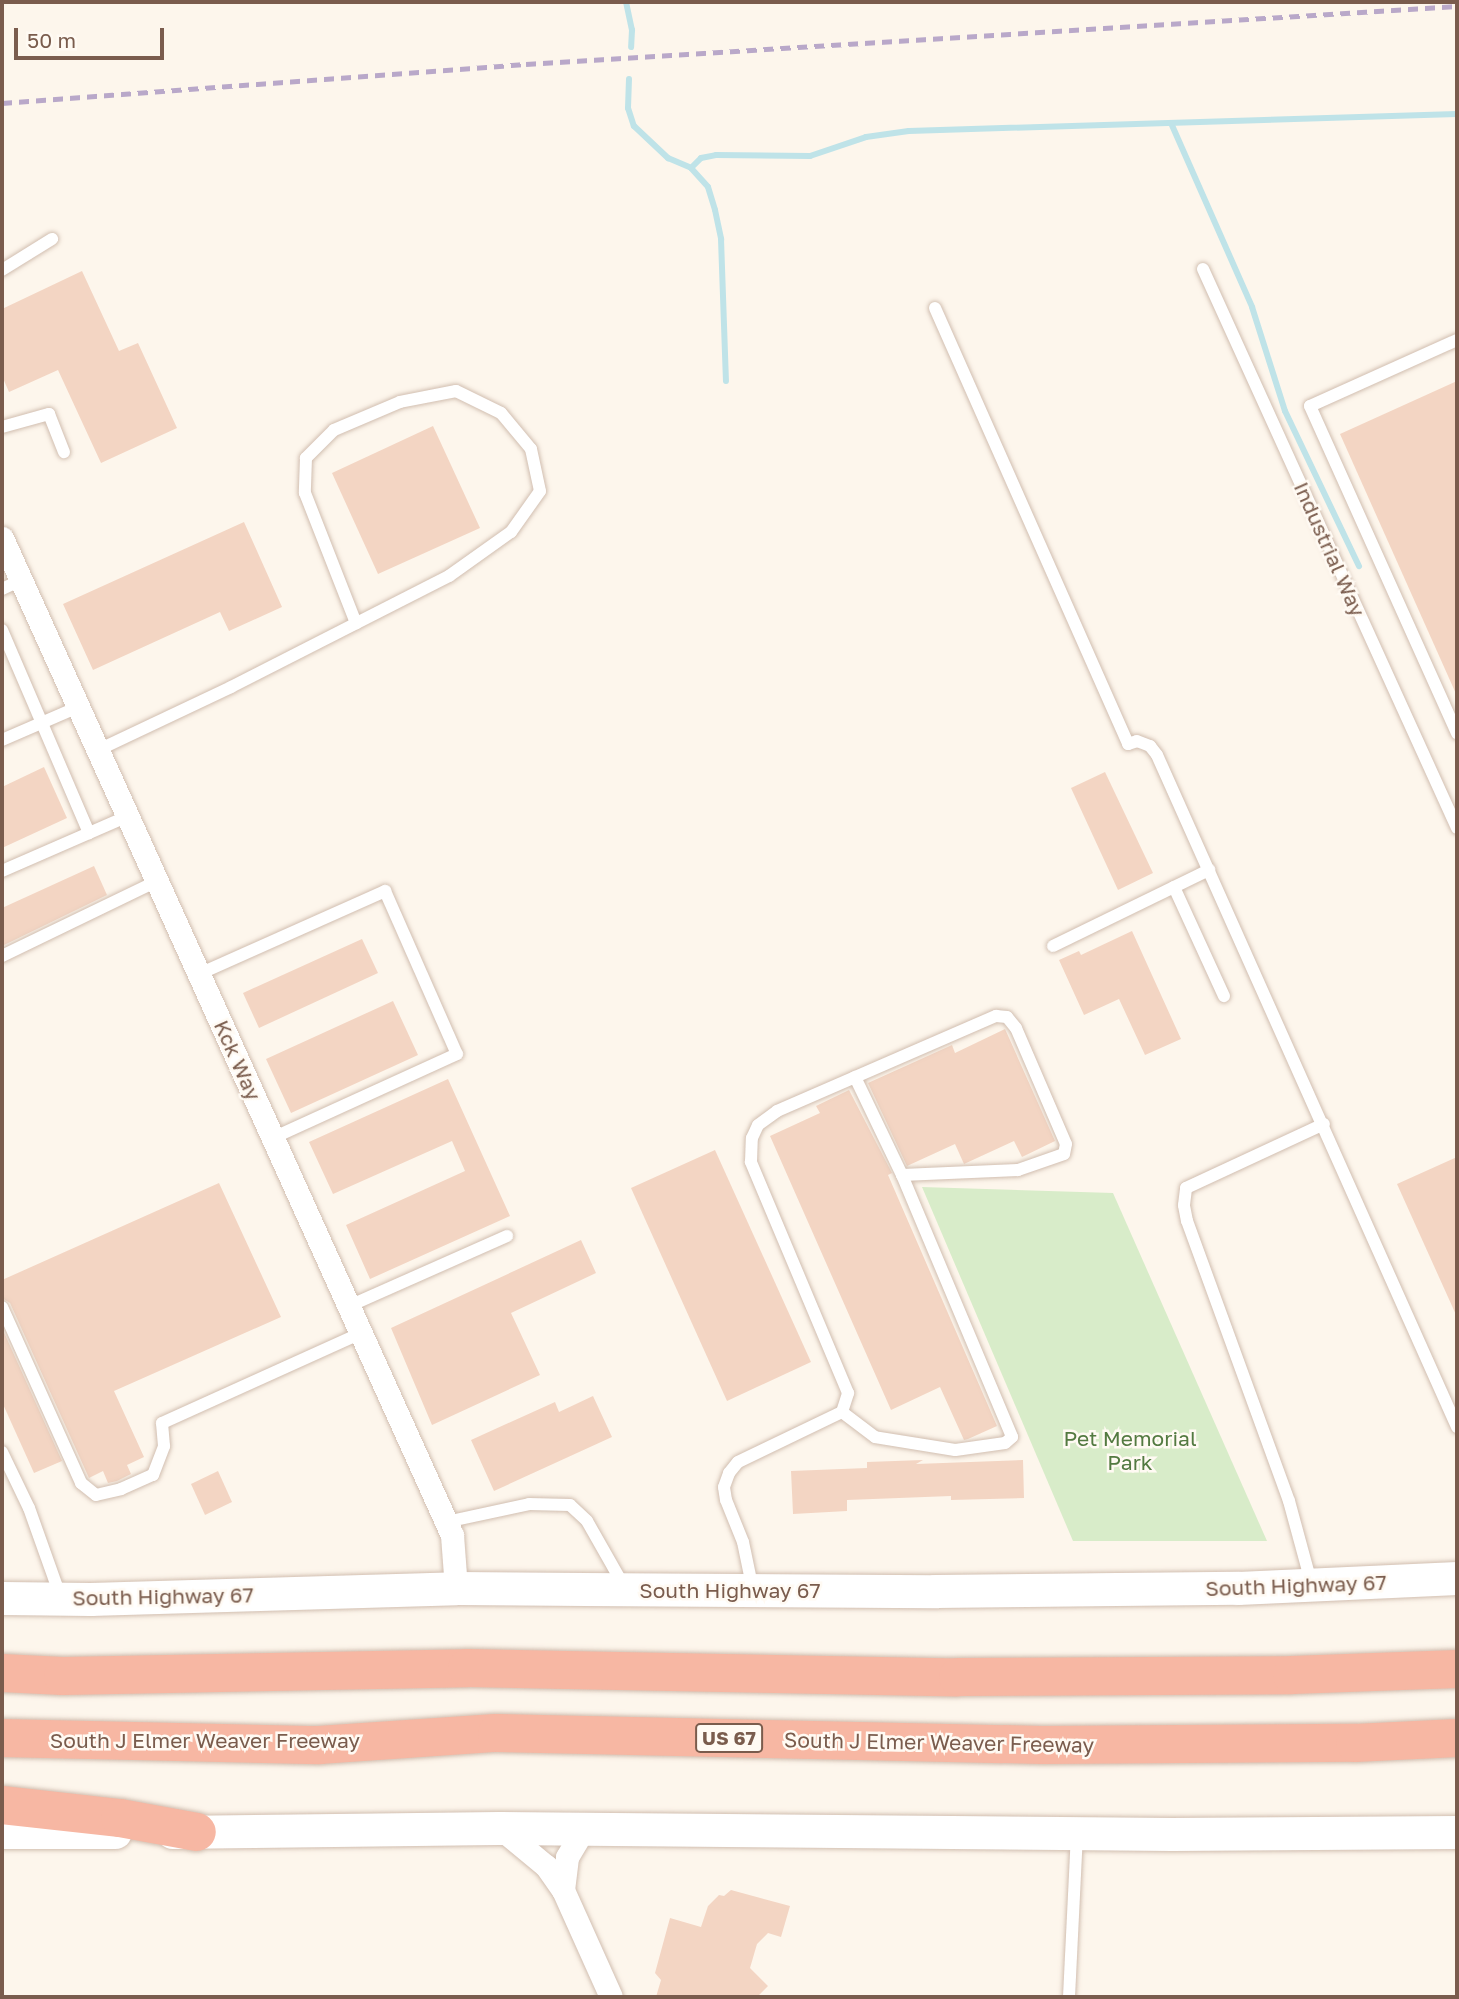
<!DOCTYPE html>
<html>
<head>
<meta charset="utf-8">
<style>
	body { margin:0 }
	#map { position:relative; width:1459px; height:1999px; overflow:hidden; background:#fdf6ec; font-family:"Golos Text",sans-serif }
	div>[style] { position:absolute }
	.green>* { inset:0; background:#d8ecc9 }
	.stream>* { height:6px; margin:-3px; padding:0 3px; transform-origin:3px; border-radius:3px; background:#bfe3e8 }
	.building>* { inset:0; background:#f3d5c3 }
	.roads { filter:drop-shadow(0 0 2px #d1beb0) drop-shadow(0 0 2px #d1beb0) }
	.lane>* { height:12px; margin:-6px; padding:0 6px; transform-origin:6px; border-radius:6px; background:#fff }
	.street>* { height:23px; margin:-11.5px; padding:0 11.5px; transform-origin:11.5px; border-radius:11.5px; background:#fff }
	.secondary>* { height:33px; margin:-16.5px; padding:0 16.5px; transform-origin:16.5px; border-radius:16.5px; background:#fff }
	.highway>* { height:38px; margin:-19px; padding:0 19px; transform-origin:19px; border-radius:19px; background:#f7b7a3 }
	.rail>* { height:5px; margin-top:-2.5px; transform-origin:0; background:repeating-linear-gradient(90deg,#b9a8c9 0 10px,transparent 0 17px) }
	span { translate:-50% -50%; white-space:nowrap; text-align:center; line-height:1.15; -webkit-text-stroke:5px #fffaf3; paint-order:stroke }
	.shield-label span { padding:2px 5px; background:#fffaf3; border:2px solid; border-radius:5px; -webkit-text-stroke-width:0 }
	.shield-label { font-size:19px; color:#7a5c4d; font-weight:700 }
	.street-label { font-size:21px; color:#7a5c4d }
	.park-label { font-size:21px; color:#537a41 }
	.frame { position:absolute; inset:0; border:4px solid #7a5c4d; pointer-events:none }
	.scale { position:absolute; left:14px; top:28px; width:150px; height:32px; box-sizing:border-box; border:4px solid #7a5c4d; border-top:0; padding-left:9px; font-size:21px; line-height:24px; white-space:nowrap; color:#7a5c4d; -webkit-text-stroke:5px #fffaf3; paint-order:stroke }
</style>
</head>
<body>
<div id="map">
	<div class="green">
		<div style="clip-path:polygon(922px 1187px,1113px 1193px,1267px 1541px,1073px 1541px)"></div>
	</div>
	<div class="stream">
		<div style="left:626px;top:2px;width:29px;rotate:78deg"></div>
		<div style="left:632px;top:30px;width:17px;rotate:93deg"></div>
		<div style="left:629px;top:79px;width:29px;rotate:92deg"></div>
		<div style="left:628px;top:108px;width:19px;rotate:72deg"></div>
		<div style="left:634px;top:126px;width:47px;rotate:43.3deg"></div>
		<div style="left:668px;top:158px;width:25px;rotate:23deg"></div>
		<div style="left:691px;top:168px;width:25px;rotate:48deg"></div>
		<div style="left:708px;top:187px;width:24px;rotate:73deg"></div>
		<div style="left:715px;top:210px;width:30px;rotate:78deg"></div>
		<div style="left:721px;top:239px;width:142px;rotate:88deg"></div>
		<div style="left:1171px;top:123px;width:201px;rotate:66.2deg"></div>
		<div style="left:1252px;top:307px;width:109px;rotate:72.4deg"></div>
		<div style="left:1285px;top:411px;width:172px;rotate:64.5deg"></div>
		<div style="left:691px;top:168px;width:14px;rotate:-45deg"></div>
		<div style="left:701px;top:158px;width:15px;rotate:-11deg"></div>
		<div style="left:716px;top:155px;width:94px;rotate:0.6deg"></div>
		<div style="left:810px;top:156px;width:59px;rotate:-18.7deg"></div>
		<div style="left:866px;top:137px;width:43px;rotate:-7.9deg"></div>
		<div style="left:909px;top:131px;width:548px;rotate:-1.78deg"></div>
	</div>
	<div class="building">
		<div style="clip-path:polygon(82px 271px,119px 351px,138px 343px,177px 428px,101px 463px,58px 370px,9px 392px,2px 376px,2px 309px)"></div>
		<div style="clip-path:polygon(1457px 381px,1457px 696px,1340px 434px)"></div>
		<div style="clip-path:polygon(433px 426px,480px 528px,378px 574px,332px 473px)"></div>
		<div style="clip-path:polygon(244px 522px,282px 607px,229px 631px,220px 612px,93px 670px,63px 604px)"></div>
		<div style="clip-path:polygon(44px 767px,67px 818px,2px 848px,2px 787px)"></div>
		<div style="clip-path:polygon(1105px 772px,1153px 873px,1118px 890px,1071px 788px)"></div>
		<div style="clip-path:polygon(94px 866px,107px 895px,2px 946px,2px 908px)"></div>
		<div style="clip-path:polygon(1132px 931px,1181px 1039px,1145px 1055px,1119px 999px,1084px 1015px,1059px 960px,1079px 951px,1081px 955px)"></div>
		<div style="clip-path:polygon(362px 939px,378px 973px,259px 1028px,243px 993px)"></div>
		<div style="clip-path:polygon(393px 1001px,418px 1055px,291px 1113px,266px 1059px)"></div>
		<div style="clip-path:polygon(1005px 1029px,1055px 1141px,1022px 1157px,1014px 1141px,964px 1164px,955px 1144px,907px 1166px,868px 1083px,952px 1045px,955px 1053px)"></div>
		<div style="clip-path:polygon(448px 1079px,510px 1216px,370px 1279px,346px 1225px,465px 1171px,452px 1141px,333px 1194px,309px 1142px)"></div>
		<div style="clip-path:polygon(849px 1090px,892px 1173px,888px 1175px,997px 1426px,968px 1439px,964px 1440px,940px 1387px,891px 1410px,770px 1136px,820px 1113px,816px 1106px)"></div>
		<div style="clip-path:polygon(715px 1150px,811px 1362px,727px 1401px,631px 1188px)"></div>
		<div style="clip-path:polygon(1457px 1157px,1457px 1317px,1397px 1184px)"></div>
		<div style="clip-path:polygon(219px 1183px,281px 1317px,114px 1391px,144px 1457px,127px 1465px,131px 1474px,117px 1481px,108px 1483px,103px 1471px,89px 1478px,10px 1303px,2px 1298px,2px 1280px)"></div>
		<div style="clip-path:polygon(581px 1240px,596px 1273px,511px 1313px,540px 1375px,432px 1425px,391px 1328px)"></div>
		<div style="clip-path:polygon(2px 1328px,62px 1461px,34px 1473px,2px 1402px)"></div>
		<div style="clip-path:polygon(593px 1396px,612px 1437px,494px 1491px,471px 1440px,555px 1402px,559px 1412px)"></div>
		<div style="clip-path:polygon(923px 1460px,916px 1464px,1023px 1460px,1024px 1498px,951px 1500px,951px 1496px,847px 1500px,847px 1511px,793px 1514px,791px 1471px,867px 1468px,867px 1462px)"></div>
		<div style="clip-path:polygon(218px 1471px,232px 1502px,205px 1515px,191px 1484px)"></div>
		<div style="clip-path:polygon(731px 1890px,790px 1906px,781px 1937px,768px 1933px,757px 1944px,750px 1968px,768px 1986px,757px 1997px,656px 1997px,661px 1980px,655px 1973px,670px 1918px,701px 1927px,708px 1906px,719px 1895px,724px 1896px)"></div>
	</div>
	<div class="roads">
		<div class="lane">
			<div style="left:1203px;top:269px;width:614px;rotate:65.56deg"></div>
			<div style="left:2px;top:270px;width:59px;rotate:-31.8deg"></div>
			<div style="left:935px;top:308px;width:477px;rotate:66.1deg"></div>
			<div style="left:1128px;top:744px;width:9px;rotate:-18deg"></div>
			<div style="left:1137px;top:741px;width:14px;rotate:21deg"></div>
			<div style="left:1150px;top:746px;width:11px;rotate:52deg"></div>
			<div style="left:1157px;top:755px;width:736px;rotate:65.94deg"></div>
			<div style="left:1457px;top:340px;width:161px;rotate:155.8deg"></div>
			<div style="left:1310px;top:406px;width:359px;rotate:65.8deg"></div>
			<div style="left:2px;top:427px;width:49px;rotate:-15.5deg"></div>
			<div style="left:49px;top:414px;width:41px;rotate:68.5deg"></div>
			<div style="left:2px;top:589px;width:21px;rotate:-25deg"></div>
			<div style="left:2px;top:630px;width:221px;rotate:66.8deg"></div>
			<div style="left:2px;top:740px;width:83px;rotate:-23.5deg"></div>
			<div style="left:98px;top:750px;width:147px;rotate:-25.3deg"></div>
			<div style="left:231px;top:687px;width:245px;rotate:-27deg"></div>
			<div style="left:449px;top:576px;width:76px;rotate:-35.4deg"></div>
			<div style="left:511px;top:532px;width:50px;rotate:-54.7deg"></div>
			<div style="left:540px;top:491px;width:43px;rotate:-102.1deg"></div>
			<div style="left:531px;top:449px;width:47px;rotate:-129.8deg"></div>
			<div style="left:501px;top:413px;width:50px;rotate:-153.9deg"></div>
			<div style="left:456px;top:391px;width:57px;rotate:168.9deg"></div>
			<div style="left:400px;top:402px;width:72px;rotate:157deg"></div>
			<div style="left:334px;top:430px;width:40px;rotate:135deg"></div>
			<div style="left:306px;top:458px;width:35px;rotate:92deg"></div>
			<div style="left:305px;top:493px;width:140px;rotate:68.6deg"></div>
			<div style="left:2px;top:871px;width:137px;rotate:-23.6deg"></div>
			<div style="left:1174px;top:887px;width:120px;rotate:65.4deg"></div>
			<div style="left:1053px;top:946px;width:174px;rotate:-26deg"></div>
			<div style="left:2px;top:956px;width:172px;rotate:-25.8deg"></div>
			<div style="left:199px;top:974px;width:204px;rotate:-24deg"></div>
			<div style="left:385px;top:891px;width:178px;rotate:66.2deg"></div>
			<div style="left:457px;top:1054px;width:202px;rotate:155.5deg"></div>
			<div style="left:855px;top:1077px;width:109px;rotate:64.4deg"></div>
			<div style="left:349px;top:1306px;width:173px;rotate:-23.9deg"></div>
			<div style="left:2px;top:1307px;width:193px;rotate:65.8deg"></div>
			<div style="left:81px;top:1483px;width:19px;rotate:39deg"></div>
			<div style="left:96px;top:1495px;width:26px;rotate:-13deg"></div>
			<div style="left:121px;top:1489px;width:35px;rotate:-24deg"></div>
			<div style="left:153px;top:1475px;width:31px;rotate:-69deg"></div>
			<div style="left:164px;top:1446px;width:23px;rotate:-95deg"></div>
			<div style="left:162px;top:1423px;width:218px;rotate:-24.3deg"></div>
			<div style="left:2px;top:1452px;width:62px;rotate:64.3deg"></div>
			<div style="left:29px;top:1508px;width:96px;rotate:70.4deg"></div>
			<div style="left:446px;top:1522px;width:85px;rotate:-12.2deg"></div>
			<div style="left:529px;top:1504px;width:41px;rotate:1.4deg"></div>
			<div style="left:570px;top:1505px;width:23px;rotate:43deg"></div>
			<div style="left:587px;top:1521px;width:75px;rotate:60.4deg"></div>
			<div style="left:1311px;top:1582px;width:84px;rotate:-105.2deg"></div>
			<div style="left:1289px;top:1501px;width:298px;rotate:-110deg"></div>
			<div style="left:1187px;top:1221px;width:16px;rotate:-101deg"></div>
			<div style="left:1184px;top:1205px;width:17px;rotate:-83deg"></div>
			<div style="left:1186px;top:1188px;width:152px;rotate:-24.9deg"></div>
			<div style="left:753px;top:1590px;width:49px;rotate:-101.8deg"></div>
			<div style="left:743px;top:1542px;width:45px;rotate:-112deg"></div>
			<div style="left:726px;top:1500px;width:13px;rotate:-99deg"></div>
			<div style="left:724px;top:1487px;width:15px;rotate:-70deg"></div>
			<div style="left:729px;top:1473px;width:14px;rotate:-51deg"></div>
			<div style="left:738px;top:1462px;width:115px;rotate:-25.7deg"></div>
			<div style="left:842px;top:1412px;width:20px;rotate:-72deg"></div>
			<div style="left:848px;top:1393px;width:251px;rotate:-112.8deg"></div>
			<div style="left:751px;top:1162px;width:24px;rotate:-88deg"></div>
			<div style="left:752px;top:1138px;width:14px;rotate:-65deg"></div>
			<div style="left:758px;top:1125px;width:24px;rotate:-36deg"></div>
			<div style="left:777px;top:1111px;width:239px;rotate:-23.5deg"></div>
			<div style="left:996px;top:1016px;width:11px;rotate:5deg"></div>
			<div style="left:1007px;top:1017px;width:14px;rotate:51deg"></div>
			<div style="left:1016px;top:1028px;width:126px;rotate:66.7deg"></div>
			<div style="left:1066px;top:1144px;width:10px;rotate:101deg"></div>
			<div style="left:1064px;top:1154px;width:49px;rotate:160.8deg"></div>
			<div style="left:1018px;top:1170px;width:116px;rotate:177.5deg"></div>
			<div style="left:902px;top:1175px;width:284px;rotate:67.2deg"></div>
			<div style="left:1012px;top:1437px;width:9px;rotate:139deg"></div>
			<div style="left:1005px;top:1443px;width:50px;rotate:172deg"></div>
			<div style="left:955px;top:1450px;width:81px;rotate:-170.8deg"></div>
			<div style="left:875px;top:1437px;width:41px;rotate:-142.9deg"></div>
			<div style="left:1069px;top:1997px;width:163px;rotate:-87.2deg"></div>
		</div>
		<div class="street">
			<div style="left:2px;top:538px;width:1094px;rotate:65.71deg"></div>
			<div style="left:452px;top:1535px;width:53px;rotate:85.7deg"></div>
			<div style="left:500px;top:1828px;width:60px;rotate:39.6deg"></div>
			<div style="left:546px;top:1866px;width:29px;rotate:55deg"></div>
			<div style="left:563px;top:1890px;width:117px;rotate:65.8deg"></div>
			<div style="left:563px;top:1890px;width:33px;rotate:-83deg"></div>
			<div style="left:567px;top:1857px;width:31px;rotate:-59deg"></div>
		</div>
		<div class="secondary">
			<div style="left:2px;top:1598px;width:88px;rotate:0.7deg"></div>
			<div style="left:90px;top:1599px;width:366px;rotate:-1.7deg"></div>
			<div style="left:456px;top:1588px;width:479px;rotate:0.4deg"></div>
			<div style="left:935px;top:1591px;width:303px;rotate:-0.6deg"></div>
			<div style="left:1238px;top:1588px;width:219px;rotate:-2.6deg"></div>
			<div style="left:2px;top:1832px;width:113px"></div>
			<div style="left:172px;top:1832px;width:328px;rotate:-0.7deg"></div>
			<div style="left:500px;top:1828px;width:672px;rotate:0.51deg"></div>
			<div style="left:1172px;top:1834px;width:285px;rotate:-0.4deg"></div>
		</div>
		<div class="highway">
			<div style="left:2px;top:1673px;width:61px;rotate:2.8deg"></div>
			<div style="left:63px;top:1676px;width:404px;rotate:-1.1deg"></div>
			<div style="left:467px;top:1668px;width:491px;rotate:1.1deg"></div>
			<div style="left:958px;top:1677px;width:334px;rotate:-0.3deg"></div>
			<div style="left:1292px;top:1675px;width:165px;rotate:-2.1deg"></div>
			<div style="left:2px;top:1738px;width:317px;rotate:1.3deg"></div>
			<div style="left:319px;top:1745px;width:178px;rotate:-3.9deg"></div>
			<div style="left:497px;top:1733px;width:546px;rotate:1.26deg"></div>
			<div style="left:1043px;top:1745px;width:312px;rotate:-0.4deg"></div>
			<div style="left:1355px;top:1743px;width:102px;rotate:-2.8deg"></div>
			<div style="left:2px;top:1805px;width:119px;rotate:6.3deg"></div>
			<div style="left:120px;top:1818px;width:78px;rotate:10.3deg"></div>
		</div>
	</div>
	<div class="rail">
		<div style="left:2px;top:103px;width:525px;rotate:-4.26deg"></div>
		<div style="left:526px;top:64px;width:933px;rotate:-3.56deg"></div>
	</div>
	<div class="shield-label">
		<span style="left:729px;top:1738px">US 67</span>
	</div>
	<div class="street-label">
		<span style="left:1330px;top:549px;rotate:66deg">Industrial Way</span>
		<span style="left:238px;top:1060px;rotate:66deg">Kck Way</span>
		<span style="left:1296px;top:1585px;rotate:-2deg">South Highway 67</span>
		<span style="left:730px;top:1590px">South Highway 67</span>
		<span style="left:163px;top:1596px;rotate:-1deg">South Highway 67</span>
		<span style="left:205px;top:1740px">South J Elmer Weaver Freeway</span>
		<span style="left:939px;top:1742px;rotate:1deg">South J Elmer Weaver Freeway</span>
	</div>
	<div class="park-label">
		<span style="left:1130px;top:1450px">Pet Memorial<br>Park</span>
	</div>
	<div class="frame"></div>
	<div class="scale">50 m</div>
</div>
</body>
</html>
